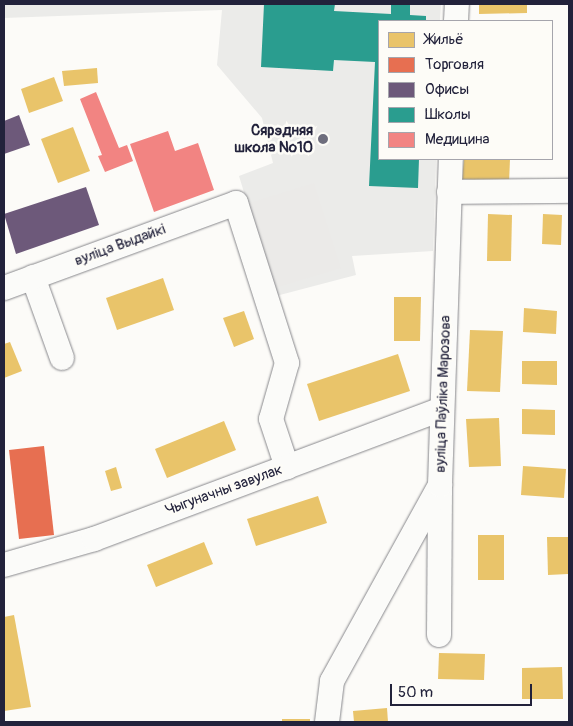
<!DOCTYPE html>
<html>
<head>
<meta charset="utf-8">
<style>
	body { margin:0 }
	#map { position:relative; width:573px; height:726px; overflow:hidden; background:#fcfbf8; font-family:Pangolin,sans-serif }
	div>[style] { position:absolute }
	.built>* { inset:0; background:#ebebe9 }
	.green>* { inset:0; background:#ebeae8 }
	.homes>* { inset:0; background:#e9c46a }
	.shops>* { inset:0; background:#e76f51 }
	.offices>* { inset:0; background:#6d597a }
	.schools>* { inset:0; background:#2a9d8f }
	.health>* { inset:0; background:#f28482 }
	.roads { filter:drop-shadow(0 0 1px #88888c) drop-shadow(0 0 1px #88888c) }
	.minor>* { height:24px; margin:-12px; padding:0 12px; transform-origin:12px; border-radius:12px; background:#fbfbf9 }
	.dots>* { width:14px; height:14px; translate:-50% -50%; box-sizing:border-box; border:2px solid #fdfcf7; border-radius:50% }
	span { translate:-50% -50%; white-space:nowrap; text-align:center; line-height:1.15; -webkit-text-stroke:5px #fdfcf7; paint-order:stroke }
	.poi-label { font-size:15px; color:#22223b; font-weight:700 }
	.right { translate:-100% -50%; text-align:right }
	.street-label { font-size:15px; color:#22223b }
	.frame { position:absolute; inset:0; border:5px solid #22223b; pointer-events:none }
	.legend { position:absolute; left:378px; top:20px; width:175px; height:140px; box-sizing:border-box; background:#fdfcf7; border:1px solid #a5a5ac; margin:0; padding:6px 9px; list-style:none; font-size:15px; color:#22223b }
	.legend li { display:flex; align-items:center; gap:10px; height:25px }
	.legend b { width:25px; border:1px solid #a5a5ac }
	.scale { position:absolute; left:390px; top:684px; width:142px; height:22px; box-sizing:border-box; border:2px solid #22223b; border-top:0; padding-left:6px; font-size:15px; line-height:18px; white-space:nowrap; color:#22223b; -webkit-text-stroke:4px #fdfcf7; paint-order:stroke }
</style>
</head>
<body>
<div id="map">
	<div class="built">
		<div style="clip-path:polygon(4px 4px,441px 4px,440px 21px,379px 21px,379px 159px,436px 159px,433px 251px,352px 256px,356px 275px,276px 296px,239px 176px,273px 163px,262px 118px,217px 65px,222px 10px,4px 18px)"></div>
	</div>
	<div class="green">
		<div style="clip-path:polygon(314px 183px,341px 268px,275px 288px,249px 203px)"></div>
	</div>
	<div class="homes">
		<div style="clip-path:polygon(479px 4px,527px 4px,527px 13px,479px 14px)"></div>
		<div style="clip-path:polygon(97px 68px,98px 83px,64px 86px,62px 71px)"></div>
		<div style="clip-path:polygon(54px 77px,63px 101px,29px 113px,21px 89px)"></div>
		<div style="clip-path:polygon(73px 127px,90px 171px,58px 183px,41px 139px)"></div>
		<div style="clip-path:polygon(464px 159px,510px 159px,509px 183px,462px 179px)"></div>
		<div style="clip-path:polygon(488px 214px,512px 215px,511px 261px,487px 261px)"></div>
		<div style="clip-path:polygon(543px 214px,562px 215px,561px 245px,542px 244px)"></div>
		<div style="clip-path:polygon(163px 278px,174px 310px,117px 330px,106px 298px)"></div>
		<div style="clip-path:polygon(394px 297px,421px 297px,420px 341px,394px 341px)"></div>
		<div style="clip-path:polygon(524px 308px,557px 311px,556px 334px,523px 332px)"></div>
		<div style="clip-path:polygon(244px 311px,254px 339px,234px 347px,223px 318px)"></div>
		<div style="clip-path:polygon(470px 330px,503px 331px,500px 392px,467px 391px)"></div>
		<div style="clip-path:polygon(10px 342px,22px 371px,4px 378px,4px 344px)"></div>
		<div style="clip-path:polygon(398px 354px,410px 391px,319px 421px,307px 384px)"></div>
		<div style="clip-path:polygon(522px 361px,557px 361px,557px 385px,522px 384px)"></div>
		<div style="clip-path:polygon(522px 409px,555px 410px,555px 435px,522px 434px)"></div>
		<div style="clip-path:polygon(499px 418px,501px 466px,469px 467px,466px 419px)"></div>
		<div style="clip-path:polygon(224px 421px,236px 450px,167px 478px,155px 449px)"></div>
		<div style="clip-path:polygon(523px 466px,566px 469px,564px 498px,521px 495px)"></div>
		<div style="clip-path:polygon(116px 467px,122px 488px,111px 491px,105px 471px)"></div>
		<div style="clip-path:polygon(318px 496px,327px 523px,256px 546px,247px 519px)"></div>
		<div style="clip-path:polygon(478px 535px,504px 535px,504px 580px,478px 580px)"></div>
		<div style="clip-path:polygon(547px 537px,568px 537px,568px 574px,548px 575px)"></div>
		<div style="clip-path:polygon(204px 542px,213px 564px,156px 587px,147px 565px)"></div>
		<div style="clip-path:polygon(14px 615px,31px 707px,4px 711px,4px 617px)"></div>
		<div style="clip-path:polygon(439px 653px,485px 654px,484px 680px,438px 679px)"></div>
		<div style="clip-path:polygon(562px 667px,563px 699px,522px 699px,522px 668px)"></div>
		<div style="clip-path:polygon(387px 708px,388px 722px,354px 722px,353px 711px)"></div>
		<div style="clip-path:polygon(282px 719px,310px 719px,310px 722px,282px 722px)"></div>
	</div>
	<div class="shops">
		<div style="clip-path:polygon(44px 446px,54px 535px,19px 539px,9px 450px)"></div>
	</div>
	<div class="offices">
		<div style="clip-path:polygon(19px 115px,30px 145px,4px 154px,4px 121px)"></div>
		<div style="clip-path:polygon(86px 187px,99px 225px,16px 254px,4px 214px)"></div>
	</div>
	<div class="schools">
		<div style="clip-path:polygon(264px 4px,335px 4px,334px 11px,391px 14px,391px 4px,410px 4px,410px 15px,426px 16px,426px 21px,379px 21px,379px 159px,419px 159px,418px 188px,369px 186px,375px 62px,334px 60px,333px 71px,261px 67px)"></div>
	</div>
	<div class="health">
		<div style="clip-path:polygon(96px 92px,119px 148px,127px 145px,133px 161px,105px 172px,98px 156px,102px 155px,80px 99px)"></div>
		<div style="clip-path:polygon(168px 131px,175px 151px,198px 143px,214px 190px,154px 212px,130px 144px)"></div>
	</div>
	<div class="roads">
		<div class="minor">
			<div style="left:456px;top:21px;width:17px;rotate:-87deg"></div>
			<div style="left:449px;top:192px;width:120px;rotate:-0.5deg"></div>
			<div style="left:33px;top:277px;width:86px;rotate:70.3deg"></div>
			<div style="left:4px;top:288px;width:247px;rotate:-20.1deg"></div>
			<div style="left:236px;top:203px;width:168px;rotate:72.3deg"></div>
			<div style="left:287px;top:363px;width:58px;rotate:105.9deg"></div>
			<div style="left:271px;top:419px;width:51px;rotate:71.6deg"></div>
			<div style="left:4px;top:565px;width:94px;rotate:-16.1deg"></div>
			<div style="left:94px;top:539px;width:371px;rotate:-20.5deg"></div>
			<div style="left:439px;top:635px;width:148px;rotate:-89.6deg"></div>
			<div style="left:327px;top:722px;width:41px;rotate:-83deg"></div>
			<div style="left:332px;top:681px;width:224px;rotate:-61.1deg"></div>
			<div style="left:440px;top:485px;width:326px;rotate:-88.1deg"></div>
		</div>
	</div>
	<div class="dots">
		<div style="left:323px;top:139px;background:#6e6e7d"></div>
	</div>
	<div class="poi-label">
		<span class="right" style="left:313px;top:139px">Сярэдняя<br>школа №10</span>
	</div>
	<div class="street-label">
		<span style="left:120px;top:245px;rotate:-20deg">вуліца Выдайкі</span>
		<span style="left:443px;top:394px;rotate:-88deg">вуліца Паўліка Марозова</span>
		<span style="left:224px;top:490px;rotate:-20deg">Чыгуначны завулак</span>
	</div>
	<div class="frame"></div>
	<ul class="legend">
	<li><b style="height:14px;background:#e9c46a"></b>Жильё</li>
	<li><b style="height:14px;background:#e76f51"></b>Торговля</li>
	<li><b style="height:14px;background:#6d597a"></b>Офисы</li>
	<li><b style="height:14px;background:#2a9d8f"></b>Школы</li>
	<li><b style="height:14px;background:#f28482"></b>Медицина</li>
	</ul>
	<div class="scale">50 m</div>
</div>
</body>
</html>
